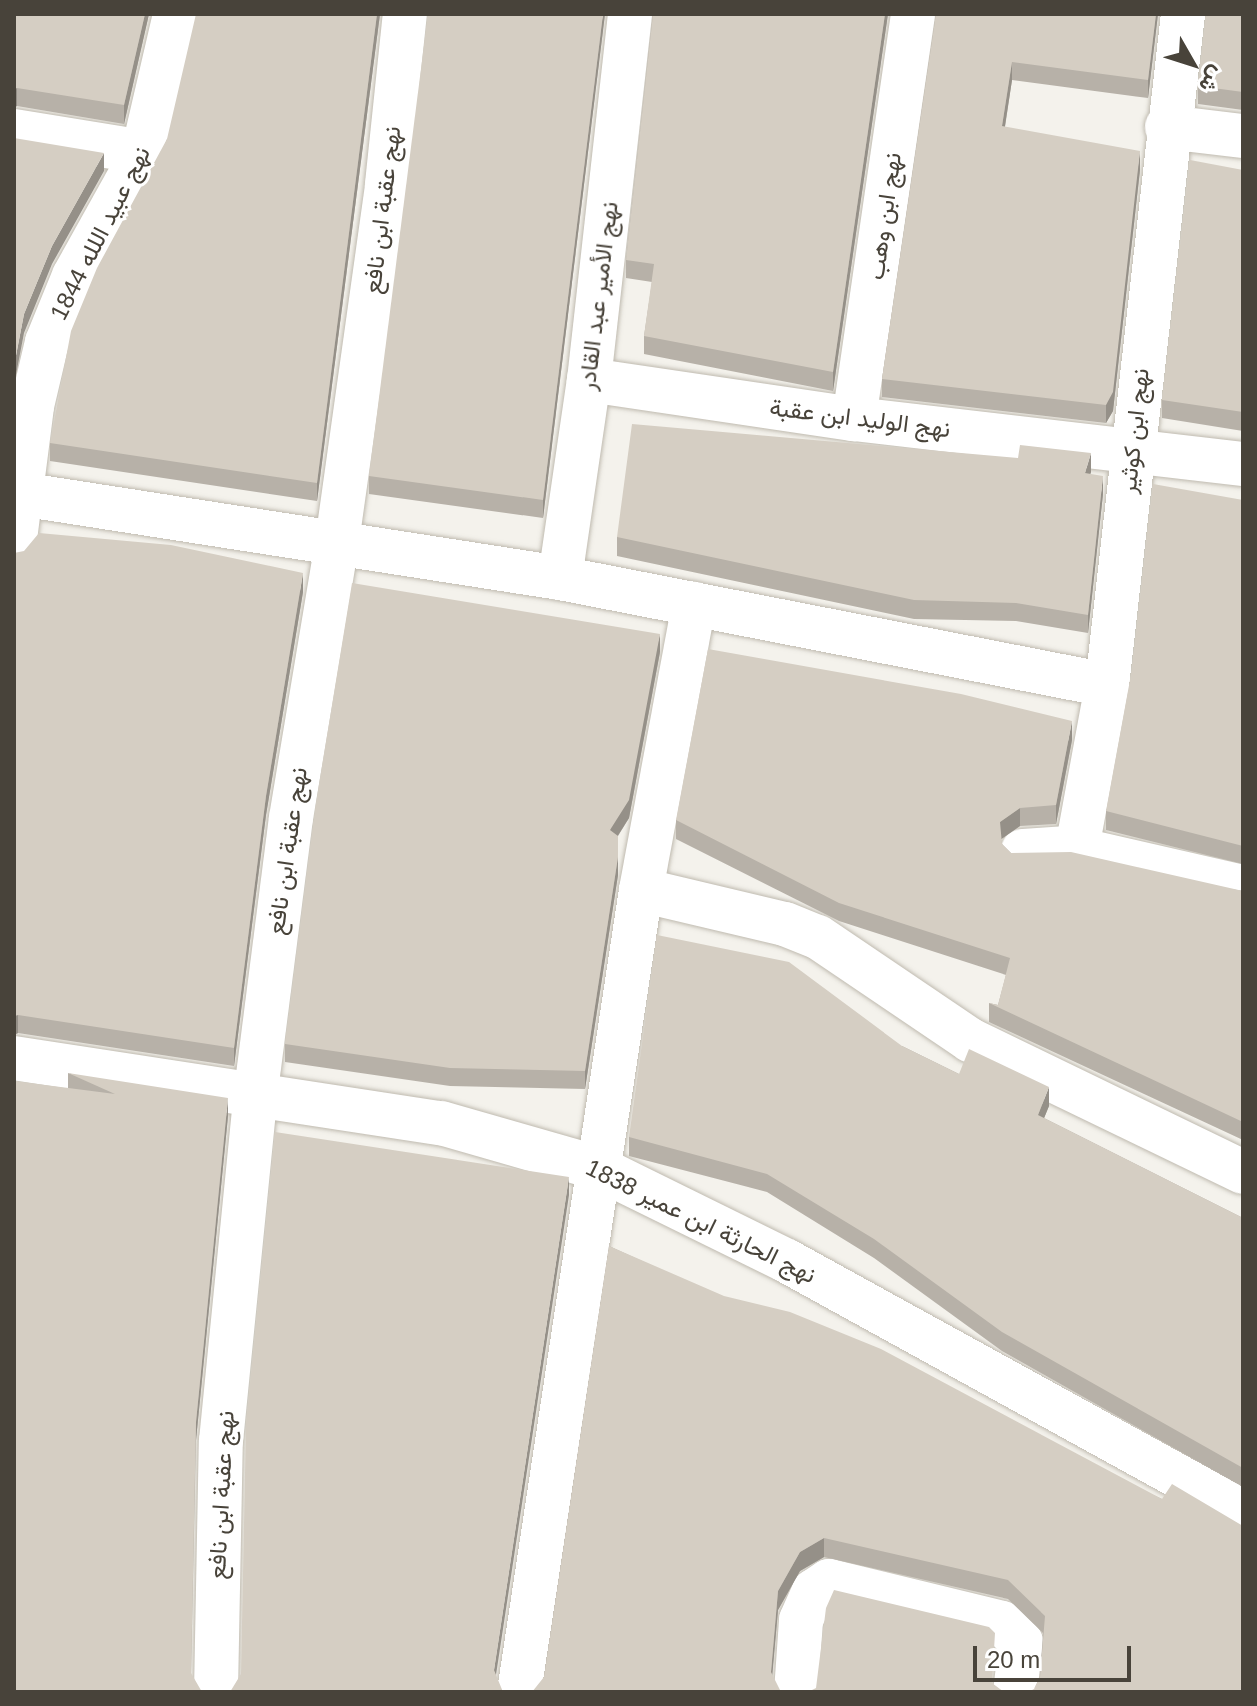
<!DOCTYPE html>
<html>
<head>
<meta charset="utf-8">
<style>
	body { margin:0 }
	#map { position:relative; width:1257px; height:1706px; overflow:hidden; background:#f4f2ec; font-family:Helvetica,Vazirmatn,sans-serif }
	div>[style] { position:absolute }
	.roads { filter:drop-shadow(0 0 2px #bfbaaf) drop-shadow(0 0 2px #bfbaaf) }
	.pedestrian>* { height:42px; margin:-21px; padding:0 21px; transform-origin:21px; border-radius:21px; background:#fff }
	.minor>* { height:44px; margin:-22px; padding:0 22px; transform-origin:22px; border-radius:22px; background:#fff }
	.wall>* { inset:0; background:#b7b1a8 }
	.shaded-wall>* { inset:0; background:#959088 }
	.building>* { inset:0; background:#d5cec3 }
	span { translate:-50% -50%; white-space:nowrap; text-align:center; line-height:1.15; -webkit-text-stroke:6px #fff; paint-order:stroke }
	.street-label { font-size:24px; color:#48433a }
	.frame { position:absolute; inset:0; border:16px solid #48433a; pointer-events:none }
	.north { position:absolute; left:1153px; top:24px; width:80px; height:80px; -webkit-text-stroke:6px #fff; paint-order:stroke; rotate:129deg; font-size:22px; font-weight:700; line-height:32px; text-align:center; color:#48433a }
	.north::after { content:''; display:block; margin:auto; width:28px; height:36px; background:#48433a; clip-path:polygon(50% 0,100% 100%,50% 72%,0 100%) }
	.scale { position:absolute; left:973px; top:1646px; width:158px; height:36px; box-sizing:border-box; border:4px solid #48433a; border-top:0; padding-left:10px; font-size:24px; line-height:28px; white-space:nowrap; color:#48433a; -webkit-text-stroke:6px #fff; paint-order:stroke }
</style>
</head>
<body>
<div id="map">
	<div class="roads">
		<div class="pedestrian">
			<div style="left:1022px;top:850px;width:58px;rotate:-3.9deg"></div>
		</div>
		<div class="minor">
			<div style="left:1183px;top:14px;width:675px;rotate:96.46deg"></div>
			<div style="left:1107px;top:685px;width:155px;rotate:100.4deg"></div>
			<div style="left:1079px;top:837px;width:16px;rotate:63deg"></div>
			<div style="left:1086px;top:851px;width:161px;rotate:12.9deg"></div>
			<div style="left:1167px;top:127px;width:77px;rotate:6.8deg"></div>
			<div style="left:14px;top:131px;width:131px;rotate:9.2deg"></div>
			<div style="left:589px;top:380px;width:268px;rotate:8.4deg"></div>
			<div style="left:854px;top:419px;width:392px;rotate:6.6deg"></div>
			<div style="left:854px;top:419px;width:409px;rotate:-81.7deg"></div>
			<div style="left:14px;top:493px;width:553px;rotate:8.85deg"></div>
			<div style="left:560px;top:578px;width:557px;rotate:11.07deg"></div>
			<div style="left:14px;top:547px;width:142px;rotate:-82.7deg"></div>
			<div style="left:32px;top:406px;width:66px;rotate:-76.8deg"></div>
			<div style="left:47px;top:342px;width:71px;rotate:-67.8deg"></div>
			<div style="left:74px;top:276px;width:142px;rotate:-60.9deg"></div>
			<div style="left:143px;top:152px;width:142px;rotate:-76.9deg"></div>
			<div style="left:560px;top:578px;width:200px;rotate:-81.7deg"></div>
			<div style="left:589px;top:380px;width:368px;rotate:-83.6deg"></div>
			<div style="left:641px;top:890px;width:148px;rotate:13.3deg"></div>
			<div style="left:785px;top:924px;width:35px;rotate:22deg"></div>
			<div style="left:818px;top:937px;width:184px;rotate:34.1deg"></div>
			<div style="left:970px;top:1040px;width:303px;rotate:25.8deg"></div>
			<div style="left:14px;top:1058px;width:432px;rotate:8.7deg"></div>
			<div style="left:441px;top:1123px;width:163px;rotate:16deg"></div>
			<div style="left:598px;top:1168px;width:211px;rotate:26.2deg"></div>
			<div style="left:787px;top:1261px;width:521px;rotate:28.83deg"></div>
			<div style="left:216px;top:1692px;width:251px;rotate:-88.9deg"></div>
			<div style="left:221px;top:1441px;width:352px;rotate:-84.3deg"></div>
			<div style="left:256px;top:1091px;width:275px;rotate:-82.7deg"></div>
			<div style="left:291px;top:818px;width:280px;rotate:-80.5deg"></div>
			<div style="left:337px;top:542px;width:361px;rotate:-82deg"></div>
			<div style="left:387px;top:184px;width:171px;rotate:-84deg"></div>
			<div style="left:519px;top:1692px;width:811px;rotate:-81.35deg"></div>
			<div style="left:641px;top:890px;width:291px;rotate:-79.5deg"></div>
			<div style="left:796px;top:1692px;width:72px;rotate:-86deg"></div>
			<div style="left:801px;top:1620px;width:32px;rotate:-66deg"></div>
			<div style="left:814px;top:1591px;width:18px;rotate:-34deg"></div>
			<div style="left:829px;top:1581px;width:178px;rotate:13.6deg"></div>
			<div style="left:1002px;top:1623px;width:27px;rotate:45deg"></div>
			<div style="left:1021px;top:1642px;width:50px;rotate:96.8deg"></div>
		</div>
	</div>
	<div class="wall">
		<div style="clip-path:polygon(14px 14px,149px 14px,124px 124px,17px 106px)"></div>
		<div style="clip-path:polygon(380px 14px,317px 501px,50px 461px,50px 443px,167px 139px)"></div>
		<div style="clip-path:polygon(605px 14px,543px 518px,369px 494px,369px 476px)"></div>
		<div style="clip-path:polygon(653px 14px,888px 14px,833px 391px,644px 354px,644px 336px,652px 282px,626px 278px,626px 260px)"></div>
		<div style="clip-path:polygon(936px 14px,1158px 14px,1148px 98px,1012px 80px,1005px 127px,1140px 170px,1113px 411px,1106px 423px,882px 397px,882px 379px)"></div>
		<div style="clip-path:polygon(1243px 14px,1243px 110px,1198px 104px,1198px 86px)"></div>
		<div style="clip-path:polygon(1243px 170px,1243px 431px,1162px 418px,1162px 400px)"></div>
		<div style="clip-path:polygon(1091px 472px,1090px 474px,1103px 494px,1088px 633px,1016px 621px,914px 619px,617px 556px,617px 537px)"></div>
		<div style="clip-path:polygon(1243px 500px,1243px 864px,1106px 830px,1106px 811px)"></div>
		<div style="clip-path:polygon(14px 553px,303px 592px,266px 815px,234px 1066px,18px 1033px,14px 1035px)"></div>
		<div style="clip-path:polygon(660px 652px,629px 818px,618px 836px,618px 875px,585px 1089px,450px 1086px,285px 1062px,285px 1044px)"></div>
		<div style="clip-path:polygon(1072px 740px,1056px 824px,1020px 826px,1001px 839px,1002px 844px,1011px 853px,1243px 891px,1243px 1140px,989px 1022px,989px 1003px,998px 1005px,1006px 975px,839px 921px,676px 839px,676px 820px)"></div>
		<div style="clip-path:polygon(902px 1046px,959px 1074px,1049px 1106px,1044px 1118px,1243px 1218px,1243px 1487px,1002px 1351px,874px 1258px,767px 1192px,629px 1156px,629px 1137px)"></div>
		<div style="clip-path:polygon(68px 1073px,228px 1116px,196px 1440px,191px 1674px,14px 1692px,68px 1088px)"></div>
		<div style="clip-path:polygon(609px 1246px,1162px 1499px,1034px 1689px,1040px 1677px,1043px 1633px,1008px 1599px,824px 1557px,800px 1571px,778px 1610px,772px 1675px,544px 1677px)"></div>
	</div>
	<div class="shaded-wall">
		<div style="clip-path:polygon(145px 14px,149px 14px,124px 124px,124px 105px)"></div>
		<div style="clip-path:polygon(377px 14px,380px 14px,317px 501px,317px 483px)"></div>
		<div style="clip-path:polygon(603px 14px,605px 14px,543px 518px,543px 500px)"></div>
		<div style="clip-path:polygon(885px 14px,888px 14px,833px 391px,833px 372px)"></div>
		<div style="clip-path:polygon(1156px 14px,1158px 14px,1148px 98px,1148px 80px)"></div>
		<div style="clip-path:polygon(1012px 62px,1012px 80px,1002px 145px,1002px 126px)"></div>
		<div style="clip-path:polygon(17px 88px,17px 106px,14px 108px,14px 89px)"></div>
		<div style="clip-path:polygon(1140px 151px,1140px 170px,1113px 411px,1106px 423px,1106px 405px)"></div>
		<div style="clip-path:polygon(104px 153px,104px 171px,52px 264px,24px 333px,14px 385px,14px 366px,24px 314px,52px 246px)"></div>
		<div style="clip-path:polygon(1091px 453px,1091px 472px,1085px 491px,1085px 473px)"></div>
		<div style="clip-path:polygon(1103px 476px,1103px 494px,1088px 633px,1088px 615px)"></div>
		<div style="clip-path:polygon(303px 573px,303px 592px,266px 815px,234px 1066px,234px 1048px,266px 796px)"></div>
		<div style="clip-path:polygon(660px 634px,660px 652px,629px 818px,610px 848px,610px 830px)"></div>
		<div style="clip-path:polygon(1072px 721px,1072px 740px,1056px 824px,1056px 805px)"></div>
		<div style="clip-path:polygon(1020px 808px,1020px 826px,1000px 840px,1000px 822px)"></div>
		<div style="clip-path:polygon(618px 857px,618px 875px,585px 1089px,585px 1071px)"></div>
		<div style="clip-path:polygon(18px 1015px,18px 1033px,14px 1035px,14px 1016px)"></div>
		<div style="clip-path:polygon(1049px 1087px,1049px 1106px,1038px 1133px,1038px 1115px)"></div>
		<div style="clip-path:polygon(228px 1098px,228px 1116px,196px 1440px,196px 1422px)"></div>
		<div style="clip-path:polygon(569px 1177px,569px 1195px,494px 1688px,494px 1670px)"></div>
		<div style="clip-path:polygon(824px 1538px,824px 1557px,800px 1571px,778px 1610px,771px 1690px,771px 1672px,778px 1591px,800px 1552px)"></div>
	</div>
	<div class="building">
		<div style="clip-path:polygon(14px 14px,145px 14px,124px 105px,17px 88px,14px 89px)"></div>
		<div style="clip-path:polygon(196px 14px,377px 14px,317px 483px,50px 443px,71px 331px,97px 268px,167px 139px)"></div>
		<div style="clip-path:polygon(428px 14px,603px 14px,543px 500px,369px 476px)"></div>
		<div style="clip-path:polygon(653px 14px,885px 14px,833px 372px,644px 336px,654px 264px,626px 260px)"></div>
		<div style="clip-path:polygon(936px 14px,1156px 14px,1148px 80px,1012px 62px,1002px 126px,1140px 151px,1113px 392px,1106px 405px,882px 379px)"></div>
		<div style="clip-path:polygon(1206px 14px,1243px 14px,1243px 92px,1198px 86px)"></div>
		<div style="clip-path:polygon(14px 138px,104px 153px,52px 246px,24px 314px,14px 366px)"></div>
		<div style="clip-path:polygon(1190px 160px,1243px 170px,1243px 412px,1162px 400px)"></div>
		<div style="clip-path:polygon(632px 424px,1018px 458px,1020px 445px,1091px 453px,1085px 473px,1103px 476px,1088px 615px,1016px 603px,914px 600px,617px 537px)"></div>
		<div style="clip-path:polygon(1153px 484px,1243px 500px,1243px 846px,1106px 811px,1132px 669px)"></div>
		<div style="clip-path:polygon(39px 533px,171px 545px,303px 573px,266px 796px,234px 1048px,18px 1015px,14px 1016px,14px 553px,24px 551px)"></div>
		<div style="clip-path:polygon(352px 583px,660px 634px,629px 800px,610px 830px,618px 836px,618px 857px,585px 1071px,450px 1068px,285px 1044px,316px 803px)"></div>
		<div style="clip-path:polygon(708px 649px,961px 694px,1072px 721px,1056px 805px,1020px 808px,1000px 822px,1002px 844px,1011px 853px,1071px 852px,1243px 891px,1243px 1122px,989px 1003px,998px 1005px,1010px 958px,839px 903px,676px 820px)"></div>
		<div style="clip-path:polygon(657px 935px,789px 962px,902px 1046px,959px 1074px,969px 1049px,1049px 1087px,1038px 1115px,1243px 1218px,1243px 1468px,1002px 1332px,874px 1239px,767px 1174px,629px 1137px)"></div>
		<div style="clip-path:polygon(68px 1073px,228px 1098px,196px 1422px,191px 1673px,202px 1692px,14px 1692px,14px 1081px,115px 1094px)"></div>
		<div style="clip-path:polygon(275px 1132px,569px 1177px,494px 1670px,503px 1692px,230px 1692px,241px 1674px,246px 1424px)"></div>
		<div style="clip-path:polygon(609px 1246px,724px 1296px,790px 1312px,881px 1349px,1162px 1499px,1172px 1484px,1243px 1526px,1243px 1692px,1028px 1692px,1034px 1689px,1040px 1677px,1045px 1616px,1008px 1580px,824px 1538px,800px 1552px,778px 1591px,771px 1672px,781px 1692px,532px 1692px,544px 1677px)"></div>
		<div style="clip-path:polygon(834px 1590px,989px 1627px,995px 1633px,992px 1683px,1004px 1692px,808px 1692px,816px 1688px,826px 1608px)"></div>
	</div>
	<div class="street-label">
		<span style="left:382px;top:210px;rotate:-83deg">نهج عقبة ابن نافع</span>
		<span style="left:884px;top:216px;rotate:-82deg">نهج ابن وهب</span>
		<span style="left:100px;top:233px;rotate:-63deg">نهج عبيد اللله 1844</span>
		<span style="left:598px;top:296px;rotate:-83deg">نهج الأمير عبد القادر</span>
		<span style="left:860px;top:418px;rotate:7deg">نهج الوليد ابن عقبة</span>
		<span style="left:1134px;top:431px;rotate:-84deg">نهج ابن كوثير</span>
		<span style="left:287px;top:851px;rotate:-82deg">نهج عقبة ابن نافع</span>
		<span style="left:701px;top:1221px;rotate:26deg">نهج الحارثة ابن عمير 1838</span>
		<span style="left:221px;top:1495px;rotate:-87deg">نهج عقبة ابن نافع</span>
	</div>
	<div class="frame"></div>
	<div class="north">ش</div>
	<div class="scale">20 m</div>
</div>
</body>
</html>
